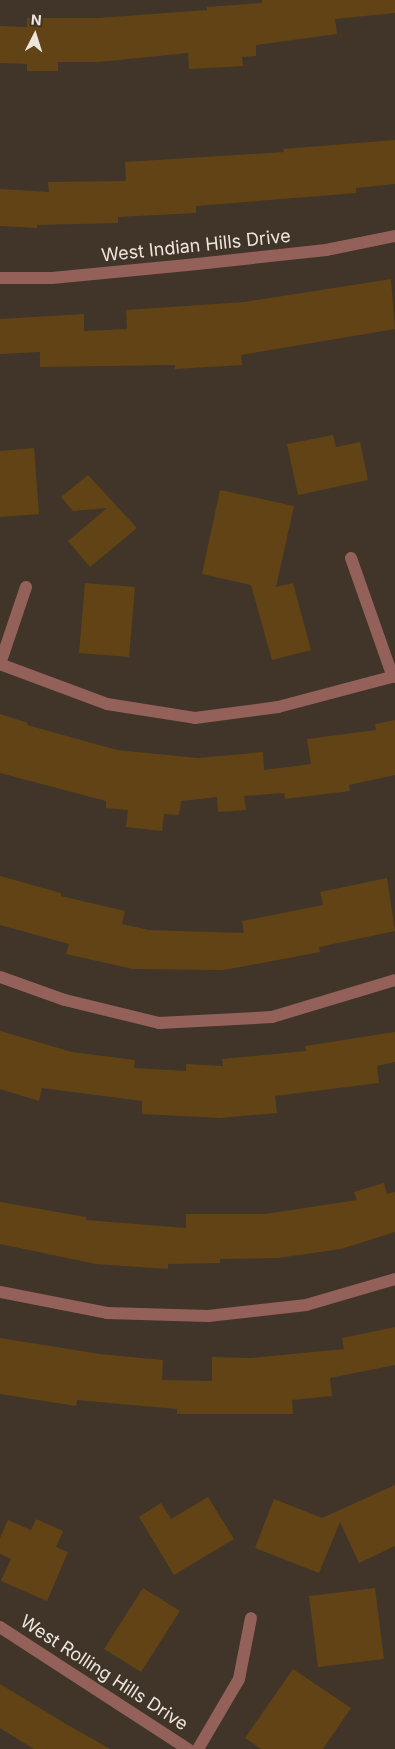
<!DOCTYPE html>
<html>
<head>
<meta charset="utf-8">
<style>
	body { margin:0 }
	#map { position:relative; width:395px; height:1749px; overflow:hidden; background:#403528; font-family:Inter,sans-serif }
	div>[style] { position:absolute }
	.building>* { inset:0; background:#624315 }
	.street>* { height:12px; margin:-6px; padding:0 6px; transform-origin:6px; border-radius:6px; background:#94615a }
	span { translate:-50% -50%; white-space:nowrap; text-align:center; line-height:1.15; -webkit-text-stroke:4.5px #403528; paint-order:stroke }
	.street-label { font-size:18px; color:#ece5dc }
	.north { position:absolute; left:10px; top:10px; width:50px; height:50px; -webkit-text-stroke:4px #403528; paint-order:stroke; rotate:5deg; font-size:14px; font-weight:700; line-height:20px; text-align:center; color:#ece5dc }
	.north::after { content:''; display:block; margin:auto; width:18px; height:22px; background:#ece5dc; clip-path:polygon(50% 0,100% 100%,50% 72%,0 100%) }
</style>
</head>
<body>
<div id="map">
	<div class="building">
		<div style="clip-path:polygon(262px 0,395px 0,395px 13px,335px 19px,337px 34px,256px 45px,256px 56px,242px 57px,243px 66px,189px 69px,188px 53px,98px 62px,58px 62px,58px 71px,27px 71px,27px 64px,0 63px,0 26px,27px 27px,27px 18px,98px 18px,207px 10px,207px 7px,262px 3px)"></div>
		<div style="clip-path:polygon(395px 140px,395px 184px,356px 188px,356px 193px,196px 206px,196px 213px,118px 217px,118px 223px,37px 225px,37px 228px,0 226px,0 189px,49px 192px,48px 182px,126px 181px,125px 162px,284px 152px,283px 149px)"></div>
		<div style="clip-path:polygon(391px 279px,395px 329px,241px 355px,242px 365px,175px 369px,175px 365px,40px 367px,40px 352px,0 354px,0 319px,84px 314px,84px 331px,127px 329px,126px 310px,244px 302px)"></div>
		<div style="clip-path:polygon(333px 435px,336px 447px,360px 442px,368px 480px,298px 495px,287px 444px)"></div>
		<div style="clip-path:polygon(34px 448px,39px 514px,0 517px,0 451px)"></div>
		<div style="clip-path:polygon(88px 475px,137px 528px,90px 567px,68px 541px,107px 508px,73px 511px,61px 497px)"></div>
		<div style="clip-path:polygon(220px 490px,294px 506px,276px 587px,293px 583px,311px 650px,272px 660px,251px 585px,202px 574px)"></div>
		<div style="clip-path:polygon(85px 583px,135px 587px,129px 657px,79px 653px)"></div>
		<div style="clip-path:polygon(0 714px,28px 723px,27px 725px,117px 750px,198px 758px,263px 752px,264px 770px,311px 764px,307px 739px,376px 730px,375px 724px,395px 720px,395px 775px,349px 785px,350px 791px,285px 799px,284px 793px,244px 796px,246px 810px,218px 812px,217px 797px,181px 801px,179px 815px,164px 814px,162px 831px,126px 827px,128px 810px,106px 808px,106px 801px,0 773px)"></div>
		<div style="clip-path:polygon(0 876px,61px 893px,61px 896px,125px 911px,122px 924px,149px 930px,244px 933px,242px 921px,323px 905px,320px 892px,387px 878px,395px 931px,319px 947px,320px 952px,224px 970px,133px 969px,66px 954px,69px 944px,0 925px)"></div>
		<div style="clip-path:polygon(0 1031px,72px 1052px,135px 1060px,134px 1068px,186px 1071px,186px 1064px,223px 1066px,222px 1059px,306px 1051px,305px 1046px,395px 1032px,395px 1062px,377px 1066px,379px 1083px,275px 1096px,277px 1113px,220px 1118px,142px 1114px,142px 1101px,42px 1088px,39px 1101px,0 1089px)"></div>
		<div style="clip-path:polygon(384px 1183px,387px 1194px,395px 1192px,395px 1232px,341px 1249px,278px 1258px,220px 1259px,220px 1263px,168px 1264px,168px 1269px,96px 1264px,0 1244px,0 1202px,86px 1217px,86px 1220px,186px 1228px,186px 1214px,265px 1214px,357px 1200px,354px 1192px)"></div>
		<div style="clip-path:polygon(395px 1327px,395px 1365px,330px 1378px,332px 1396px,292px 1400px,293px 1414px,177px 1414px,177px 1409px,77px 1400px,76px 1406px,0 1394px,0 1338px,100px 1354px,163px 1360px,162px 1380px,212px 1381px,212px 1357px,251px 1358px,344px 1349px,342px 1338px)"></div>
		<div style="clip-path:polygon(395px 1485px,395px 1546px,359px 1563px,340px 1522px,319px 1573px,255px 1548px,274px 1499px,322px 1518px)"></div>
		<div style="clip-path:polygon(208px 1497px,234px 1539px,174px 1575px,139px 1517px,161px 1503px,171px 1519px)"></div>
		<div style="clip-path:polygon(36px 1519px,63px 1531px,56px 1547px,68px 1552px,47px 1601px,1px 1581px,11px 1559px,0 1554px,0 1538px,8px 1520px,31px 1530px)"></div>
		<div style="clip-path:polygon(143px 1588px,180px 1611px,141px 1672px,104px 1649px)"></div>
		<div style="clip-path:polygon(375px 1588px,384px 1659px,318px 1667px,309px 1596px)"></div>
		<div style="clip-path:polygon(293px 1669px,351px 1708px,323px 1749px,261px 1749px,245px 1738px)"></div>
		<div style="clip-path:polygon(0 1684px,66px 1724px,110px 1749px,34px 1749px,0 1728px)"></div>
	</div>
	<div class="street">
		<div style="left:0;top:278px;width:52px"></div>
		<div style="left:52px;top:278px;width:146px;rotate:-5.5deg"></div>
		<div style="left:197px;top:264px;width:130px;rotate:-6.2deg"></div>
		<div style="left:326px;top:250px;width:70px;rotate:-11.5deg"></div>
		<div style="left:351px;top:558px;width:126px;rotate:70.6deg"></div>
		<div style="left:26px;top:587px;width:81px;rotate:108.7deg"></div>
		<div style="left:0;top:664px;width:114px;rotate:20.5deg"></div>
		<div style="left:107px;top:704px;width:89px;rotate:9deg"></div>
		<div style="left:195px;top:718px;width:84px;rotate:-7.5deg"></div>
		<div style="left:278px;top:707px;width:121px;rotate:-14.8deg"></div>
		<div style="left:0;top:977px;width:69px;rotate:19.5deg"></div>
		<div style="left:65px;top:1000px;width:97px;rotate:13.7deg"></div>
		<div style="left:159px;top:1023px;width:113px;rotate:-3deg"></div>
		<div style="left:272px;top:1017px;width:128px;rotate:-16.7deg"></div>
		<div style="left:0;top:1292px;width:109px;rotate:11.1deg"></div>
		<div style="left:107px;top:1313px;width:101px;rotate:1.7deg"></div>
		<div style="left:208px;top:1316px;width:99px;rotate:-6.4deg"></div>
		<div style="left:306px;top:1305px;width:93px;rotate:-16.3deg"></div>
		<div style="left:0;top:1627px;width:224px;rotate:33deg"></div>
		<div style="left:198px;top:1749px;width:81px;rotate:-59.6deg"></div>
		<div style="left:239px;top:1679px;width:62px;rotate:-78.9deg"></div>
	</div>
	<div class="street-label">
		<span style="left:196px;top:246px;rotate:-6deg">West Indian Hills Drive</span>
		<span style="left:104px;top:1673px;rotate:33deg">West Rolling Hills Drive</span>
	</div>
	<div class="north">N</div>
</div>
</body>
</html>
